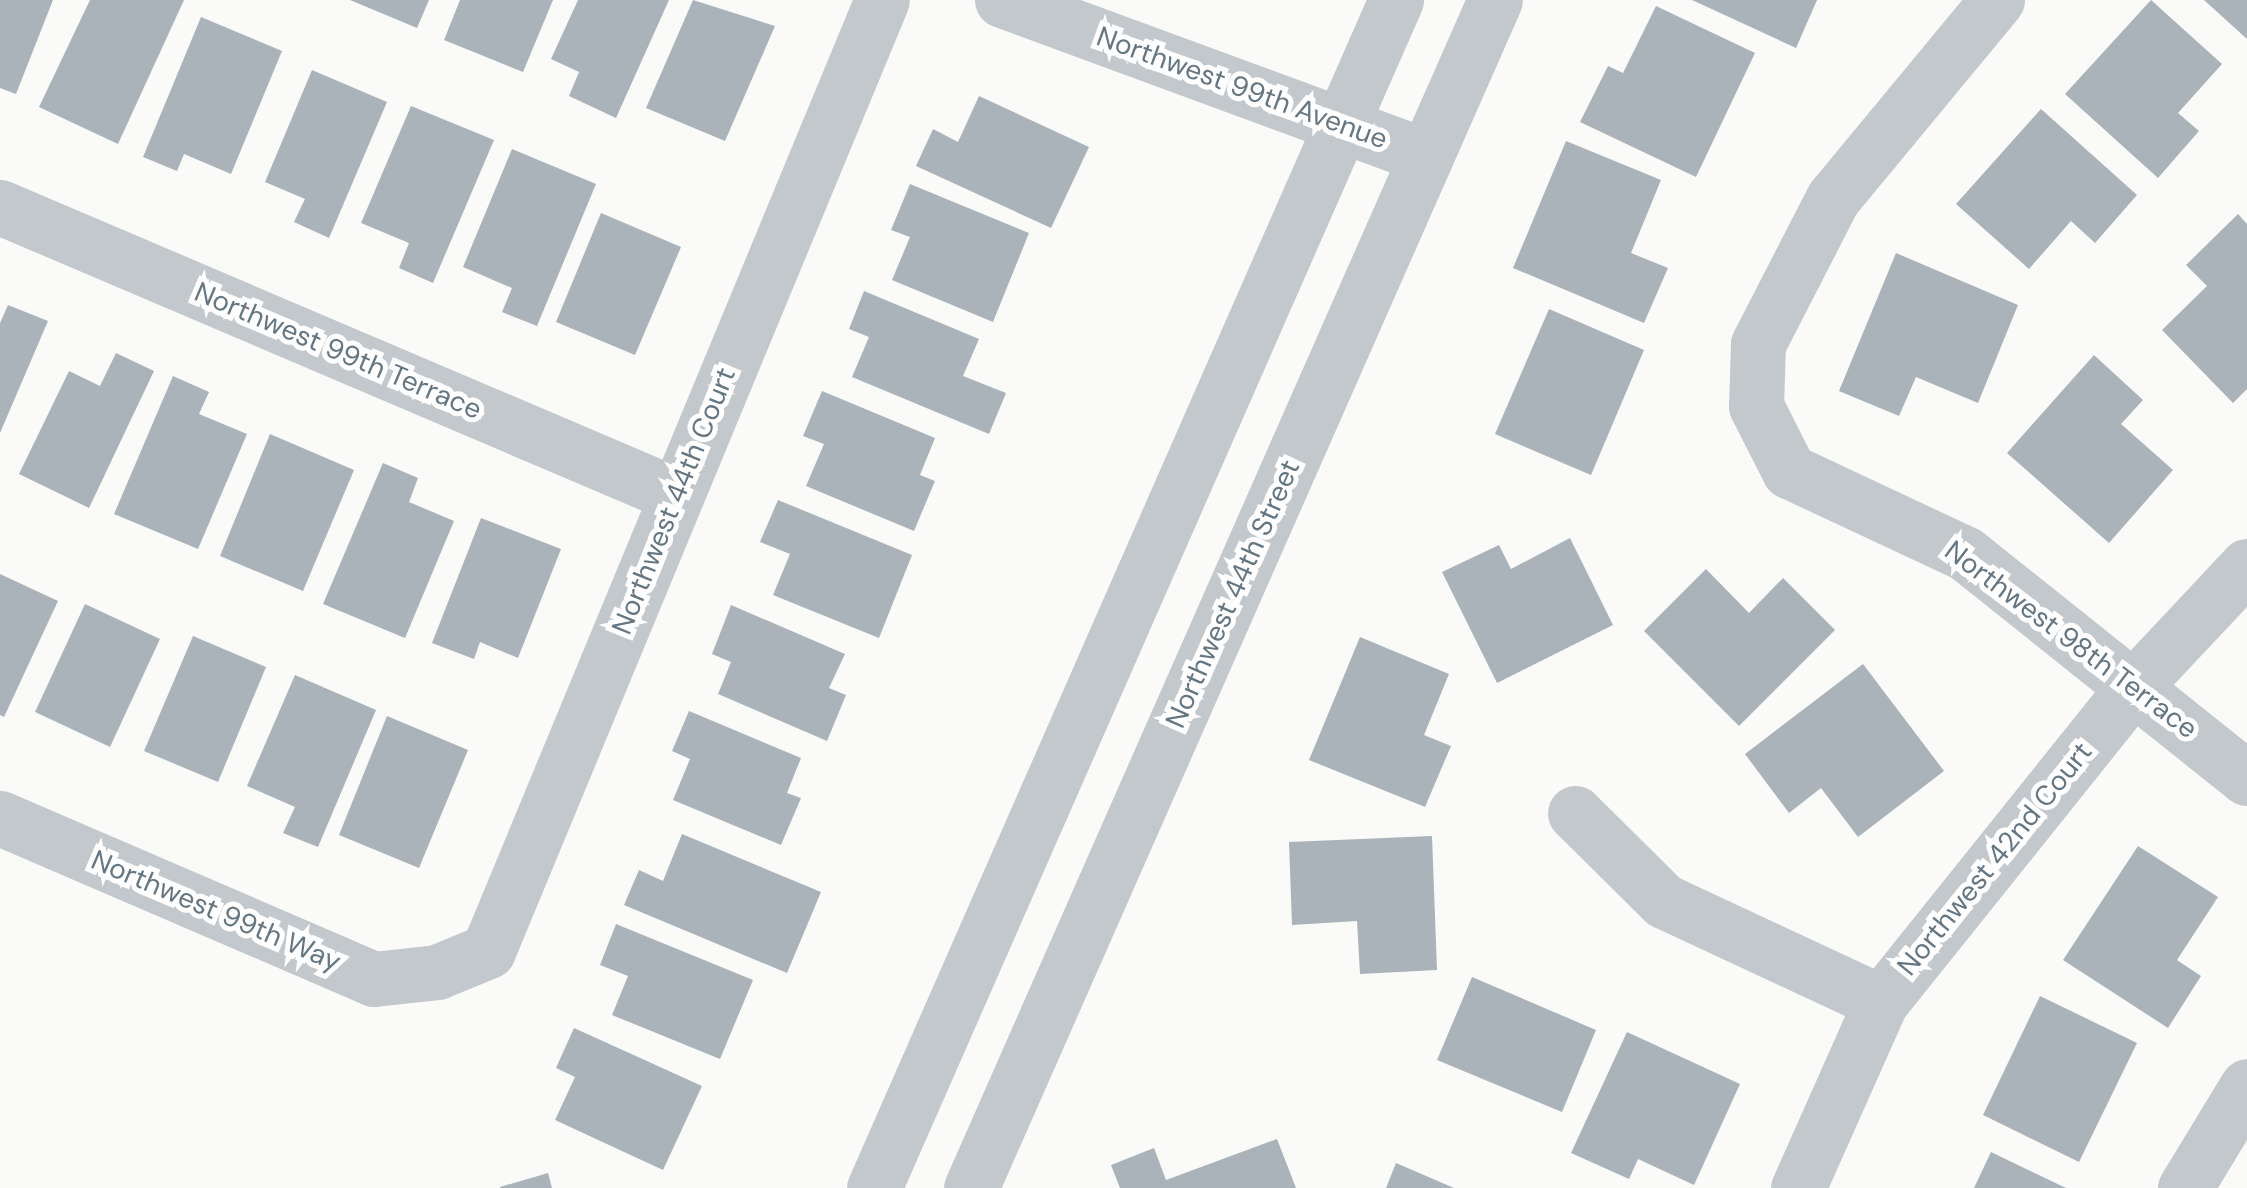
<!DOCTYPE html>
<html>
<head>
<meta charset="utf-8">
<style>
	body { margin:0 }
	#map { position:relative; width:2247px; height:1188px; overflow:hidden; background:#fafaf8; font-family:"DM Sans",sans-serif }
	div>[style] { position:absolute }
	.building>* { inset:0; background:#aab3b9 }
	.minor>* { height:55px; margin:-27.5px; padding:0 27.5px; transform-origin:27.5px; border-radius:27.5px; background:#c3c8cc }
	span { translate:-50% -50%; white-space:nowrap; text-align:center; line-height:1.15; -webkit-text-stroke:10px #fff; paint-order:stroke }
	.street-label { font-size:28px; color:#657683 }
</style>
</head>
<body>
<div id="map">
	<div class="building">
		<div style="clip-path:polygon(0 0,53px 0,16px 94px,0 88px)"></div>
		<div style="clip-path:polygon(90px 0,184px 0,118px 144px,39px 107px)"></div>
		<div style="clip-path:polygon(350px 0,429px 0,417px 28px)"></div>
		<div style="clip-path:polygon(460px 0,553px 0,523px 72px,444px 40px)"></div>
		<div style="clip-path:polygon(578px 0,669px 0,616px 118px,569px 96px,579px 72px,551px 59px)"></div>
		<div style="clip-path:polygon(693px 0,775px 26px,725px 141px,646px 108px)"></div>
		<div style="clip-path:polygon(1692px 0,1817px 0,1796px 48px)"></div>
		<div style="clip-path:polygon(2151px 0,2222px 64px,2178px 113px,2199px 131px,2158px 178px,2065px 94px)"></div>
		<div style="clip-path:polygon(2204px 0,2247px 0,2247px 39px)"></div>
		<div style="clip-path:polygon(1656px 6px,1755px 53px,1696px 177px,1580px 122px,1608px 66px,1623px 73px)"></div>
		<div style="clip-path:polygon(201px 17px,282px 51px,231px 174px,184px 154px,177px 171px,143px 157px)"></div>
		<div style="clip-path:polygon(312px 70px,387px 102px,329px 238px,294px 222px,305px 199px,265px 182px)"></div>
		<div style="clip-path:polygon(979px 96px,1089px 147px,1051px 228px,916px 166px,933px 129px,958px 142px)"></div>
		<div style="clip-path:polygon(411px 106px,494px 140px,433px 283px,399px 268px,409px 243px,361px 223px)"></div>
		<div style="clip-path:polygon(2041px 109px,2137px 195px,2095px 243px,2071px 221px,2029px 269px,1956px 204px)"></div>
		<div style="clip-path:polygon(1566px 141px,1661px 180px,1631px 253px,1668px 268px,1644px 323px,1513px 268px)"></div>
		<div style="clip-path:polygon(512px 149px,596px 184px,537px 326px,502px 312px,512px 288px,463px 267px)"></div>
		<div style="clip-path:polygon(910px 184px,1029px 233px,993px 322px,892px 280px,910px 237px,891px 230px)"></div>
		<div style="clip-path:polygon(601px 213px,681px 247px,635px 355px,556px 322px)"></div>
		<div style="clip-path:polygon(2238px 214px,2247px 224px,2247px 389px,2233px 403px,2162px 330px,2207px 286px,2186px 265px)"></div>
		<div style="clip-path:polygon(1896px 253px,2018px 305px,1978px 403px,1916px 377px,1899px 416px,1839px 391px)"></div>
		<div style="clip-path:polygon(864px 291px,979px 339px,963px 376px,1006px 393px,989px 434px,852px 377px,869px 337px,849px 329px)"></div>
		<div style="clip-path:polygon(8px 305px,48px 321px,0 433px,0 323px)"></div>
		<div style="clip-path:polygon(1549px 309px,1644px 350px,1591px 475px,1495px 434px)"></div>
		<div style="clip-path:polygon(116px 353px,154px 371px,89px 508px,19px 474px,69px 371px,100px 386px)"></div>
		<div style="clip-path:polygon(2094px 355px,2143px 400px,2121px 424px,2173px 470px,2109px 543px,2007px 453px)"></div>
		<div style="clip-path:polygon(173px 376px,209px 392px,199px 414px,247px 434px,198px 549px,114px 514px)"></div>
		<div style="clip-path:polygon(822px 391px,935px 438px,920px 475px,935px 481px,914px 531px,806px 486px,824px 444px,803px 436px)"></div>
		<div style="clip-path:polygon(270px 434px,354px 470px,303px 591px,220px 556px)"></div>
		<div style="clip-path:polygon(383px 463px,418px 478px,409px 502px,454px 521px,405px 638px,323px 604px)"></div>
		<div style="clip-path:polygon(778px 500px,912px 555px,879px 638px,773px 595px,790px 554px,760px 542px)"></div>
		<div style="clip-path:polygon(481px 518px,561px 549px,518px 658px,480px 642px,474px 659px,432px 643px)"></div>
		<div style="clip-path:polygon(1570px 538px,1613px 625px,1497px 683px,1442px 572px,1499px 545px,1511px 569px)"></div>
		<div style="clip-path:polygon(1706px 569px,1749px 613px,1783px 578px,1835px 630px,1739px 726px,1644px 631px)"></div>
		<div style="clip-path:polygon(0 574px,58px 601px,4px 717px,0 715px)"></div>
		<div style="clip-path:polygon(85px 604px,160px 639px,110px 747px,35px 712px)"></div>
		<div style="clip-path:polygon(731px 605px,845px 654px,829px 688px,846px 695px,827px 741px,718px 694px,731px 662px,712px 654px)"></div>
		<div style="clip-path:polygon(193px 636px,266px 667px,218px 782px,144px 751px)"></div>
		<div style="clip-path:polygon(1360px 637px,1449px 674px,1424px 735px,1451px 746px,1425px 807px,1309px 760px)"></div>
		<div style="clip-path:polygon(1863px 664px,1944px 771px,1858px 837px,1821px 788px,1789px 813px,1745px 754px)"></div>
		<div style="clip-path:polygon(295px 675px,376px 710px,318px 847px,283px 833px,295px 807px,247px 786px)"></div>
		<div style="clip-path:polygon(689px 711px,801px 758px,787px 793px,801px 798px,781px 845px,673px 800px,690px 759px,672px 751px)"></div>
		<div style="clip-path:polygon(387px 716px,468px 750px,419px 868px,339px 835px)"></div>
		<div style="clip-path:polygon(682px 834px,821px 892px,787px 973px,624px 905px,639px 870px,663px 881px)"></div>
		<div style="clip-path:polygon(1432px 836px,1437px 970px,1360px 974px,1357px 921px,1292px 925px,1289px 842px)"></div>
		<div style="clip-path:polygon(2138px 846px,2218px 897px,2177px 960px,2201px 976px,2168px 1028px,2063px 960px)"></div>
		<div style="clip-path:polygon(616px 924px,753px 980px,720px 1059px,612px 1015px,628px 976px,600px 965px)"></div>
		<div style="clip-path:polygon(1472px 977px,1596px 1030px,1562px 1112px,1437px 1060px)"></div>
		<div style="clip-path:polygon(2040px 996px,2137px 1043px,2079px 1162px,1983px 1115px)"></div>
		<div style="clip-path:polygon(574px 1028px,702px 1086px,663px 1170px,555px 1120px,575px 1077px,556px 1068px)"></div>
		<div style="clip-path:polygon(1627px 1032px,1740px 1084px,1694px 1185px,1638px 1159px,1629px 1179px,1571px 1153px)"></div>
		<div style="clip-path:polygon(1277px 1139px,1296px 1188px,1120px 1188px,1111px 1165px,1154px 1148px,1166px 1180px)"></div>
		<div style="clip-path:polygon(1991px 1152px,2066px 1188px,1974px 1188px)"></div>
		<div style="clip-path:polygon(1396px 1163px,1454px 1188px,1386px 1188px)"></div>
		<div style="clip-path:polygon(548px 1173px,552px 1188px,500px 1188px,500px 1187px)"></div>
	</div>
	<div class="minor">
		<div style="left:1002px;top:0;width:452px;rotate:20.2deg"></div>
		<div style="left:1997px;top:0;width:257px;rotate:129.6deg"></div>
		<div style="left:1833px;top:198px;width:164px;rotate:117.2deg"></div>
		<div style="left:1758px;top:344px;width:62px;rotate:91.8deg"></div>
		<div style="left:1756px;top:406px;width:73px;rotate:63.1deg"></div>
		<div style="left:1789px;top:471px;width:195px;rotate:25.1deg"></div>
		<div style="left:1966px;top:554px;width:359px;rotate:38.6deg"></div>
		<div style="left:0;top:207px;width:735px;rotate:23.08deg"></div>
		<div style="left:1575px;top:813px;width:125px;rotate:44.7deg"></div>
		<div style="left:1664px;top:901px;width:239px;rotate:25deg"></div>
		<div style="left:0;top:818px;width:407px;rotate:23.3deg"></div>
		<div style="left:374px;top:979px;width:63px;rotate:-6.3deg"></div>
		<div style="left:437px;top:972px;width:55px;rotate:-22.4deg"></div>
		<div style="left:488px;top:951px;width:1029px;rotate:-67.5deg"></div>
		<div style="left:874px;top:1188px;width:1298px;rotate:-66.28deg"></div>
		<div style="left:971px;top:1188px;width:1298px;rotate:-66.2deg"></div>
		<div style="left:1798px;top:1188px;width:204px;rotate:-66deg"></div>
		<div style="left:1881px;top:1002px;width:408px;rotate:-51.3deg"></div>
		<div style="left:2136px;top:684px;width:162px;rotate:-46.8deg"></div>
		<div style="left:2185px;top:1188px;width:119px;rotate:-58.7deg"></div>
	</div>
	<div class="street-label">
		<span style="left:1242px;top:88px;rotate:20deg">Northwest 99th Avenue</span>
		<span style="left:338px;top:351px;rotate:23deg">Northwest 99th Terrace</span>
		<span style="left:674px;top:501px;rotate:-68deg">Northwest 44th Court</span>
		<span style="left:1233px;top:594px;rotate:-66deg">Northwest 44th Street</span>
		<span style="left:2071px;top:640px;rotate:37deg">Northwest 98th Terrace</span>
		<span style="left:1995px;top:859px;rotate:-51deg">Northwest 42nd Court</span>
		<span style="left:216px;top:911px;rotate:23deg">Northwest 99th Way</span>
	</div>
</div>
</body>
</html>
